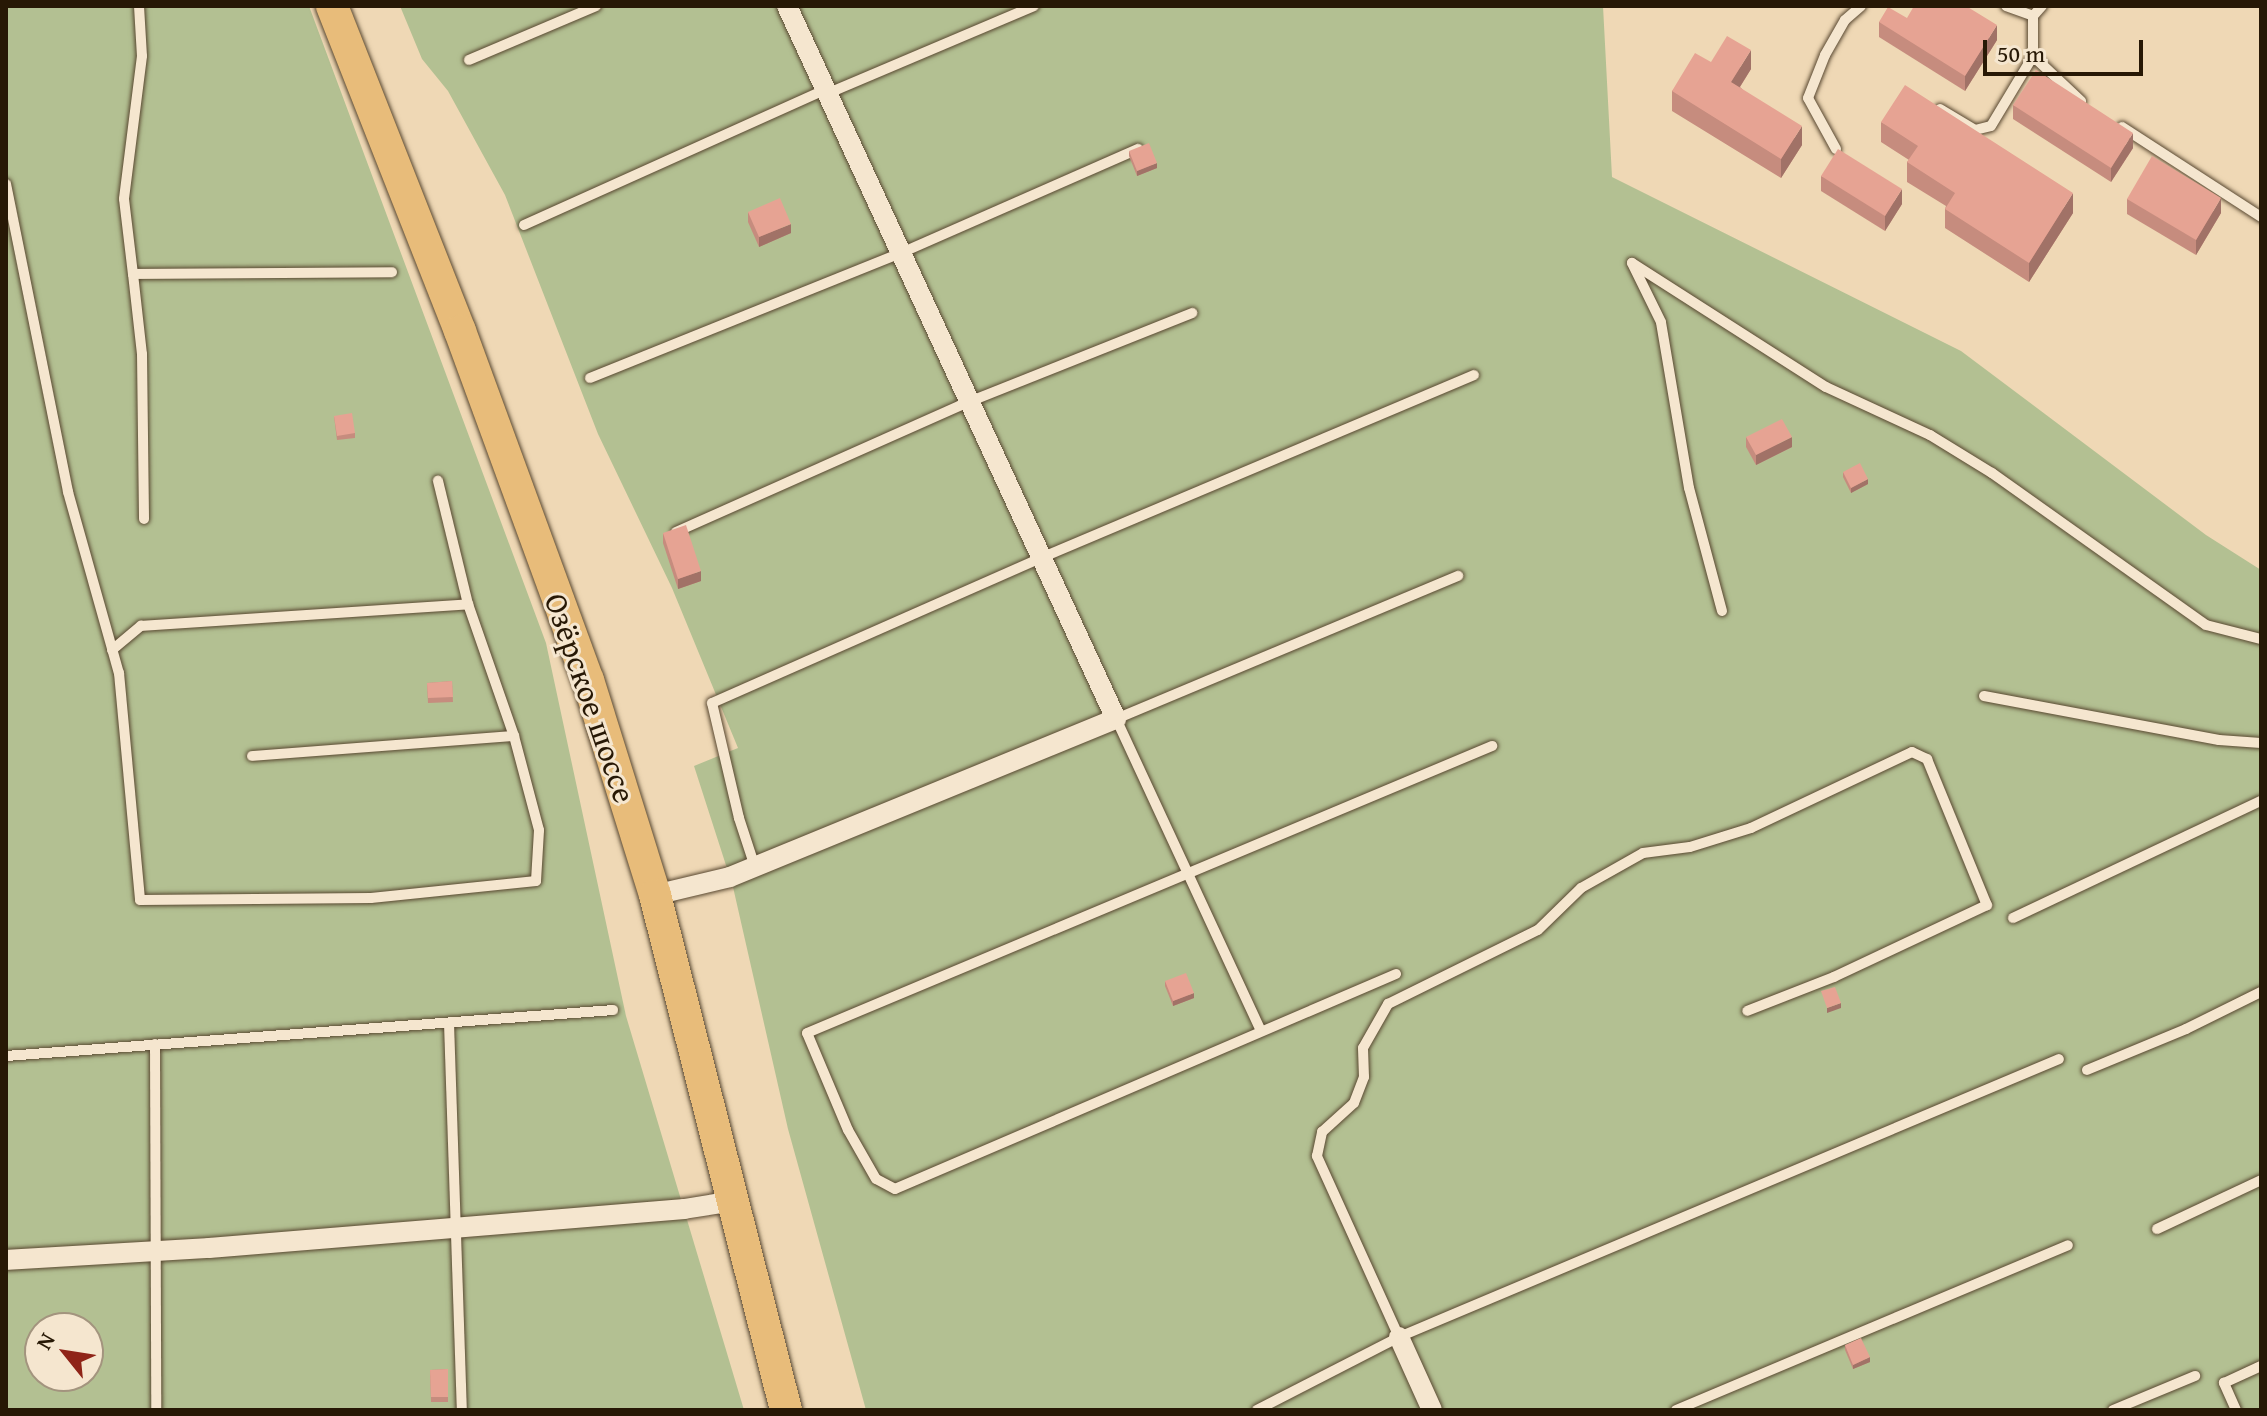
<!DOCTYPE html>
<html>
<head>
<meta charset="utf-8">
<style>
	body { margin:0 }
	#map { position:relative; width:2267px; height:1416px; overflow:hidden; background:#efd8b5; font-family:"Gentium Book Plus",serif }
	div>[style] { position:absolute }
	.green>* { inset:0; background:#b3c092 }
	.roads { filter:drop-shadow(0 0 2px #594831) drop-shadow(0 0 2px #594831) }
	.service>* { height:10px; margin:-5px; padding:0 5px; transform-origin:5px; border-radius:5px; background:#f5e6cf }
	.minor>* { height:20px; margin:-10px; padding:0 10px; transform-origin:10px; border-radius:10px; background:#f5e6cf }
	.primary>* { height:32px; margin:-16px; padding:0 16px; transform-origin:16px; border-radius:16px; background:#e8bc7a }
	.wall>* { inset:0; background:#c68c7e }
	.shaded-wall>* { inset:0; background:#a17267 }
	.building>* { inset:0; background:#e6a393 }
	span { translate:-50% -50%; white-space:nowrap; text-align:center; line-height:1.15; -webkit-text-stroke:6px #f5e6cf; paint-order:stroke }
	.street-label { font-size:32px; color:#271805 }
	.frame { position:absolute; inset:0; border:8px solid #271805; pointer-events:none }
	.north { position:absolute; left:24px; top:1312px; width:80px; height:80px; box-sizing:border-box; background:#f5e6cf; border:2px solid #a3947e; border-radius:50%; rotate:300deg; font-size:22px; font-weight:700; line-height:32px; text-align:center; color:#271805 }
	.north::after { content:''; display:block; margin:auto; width:28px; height:36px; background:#8f2418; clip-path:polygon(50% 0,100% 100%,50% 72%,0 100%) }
	.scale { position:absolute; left:1983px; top:40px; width:160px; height:36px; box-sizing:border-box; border:4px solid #271805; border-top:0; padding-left:10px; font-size:24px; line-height:28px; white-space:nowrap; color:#271805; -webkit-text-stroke:6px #f5e6cf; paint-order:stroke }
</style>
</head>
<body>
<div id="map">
	<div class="green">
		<div style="clip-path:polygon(evenodd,6px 6px,309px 6px,546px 643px,626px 1016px,744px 1410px,6px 1410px,6px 6px,40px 1328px,88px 1328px,88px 1376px,40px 1376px,40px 1328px)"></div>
		<div style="clip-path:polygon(400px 6px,1603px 6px,1612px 177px,1961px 351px,2206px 535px,2261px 570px,2261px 1410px,866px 1410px,788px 1129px,733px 887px,694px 766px,738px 748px,672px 588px,598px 434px,505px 195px,448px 91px,422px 59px)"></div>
	</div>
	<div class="roads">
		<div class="service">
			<div style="left:139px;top:6px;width:50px;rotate:86.6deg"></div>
			<div style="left:142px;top:56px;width:144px;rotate:97.2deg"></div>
			<div style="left:124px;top:199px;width:76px;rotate:83.2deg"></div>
			<div style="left:133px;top:274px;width:259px;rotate:-0.4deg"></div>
			<div style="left:2006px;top:6px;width:29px;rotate:20deg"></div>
			<div style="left:2042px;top:6px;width:13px;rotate:132deg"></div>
			<div style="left:2033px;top:16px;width:40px;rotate:90deg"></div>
			<div style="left:2033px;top:56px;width:66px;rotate:43.2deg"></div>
			<div style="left:469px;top:60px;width:138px;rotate:-23deg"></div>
			<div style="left:1940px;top:109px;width:41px;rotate:31deg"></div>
			<div style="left:1975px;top:130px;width:16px;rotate:-14deg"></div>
			<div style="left:1991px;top:126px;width:82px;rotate:-59deg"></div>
			<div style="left:2122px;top:127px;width:166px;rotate:32.9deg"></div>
			<div style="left:1836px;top:149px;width:58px;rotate:-118.8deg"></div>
			<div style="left:1808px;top:98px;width:46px;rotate:-68.4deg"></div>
			<div style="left:1825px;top:55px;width:40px;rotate:-60.3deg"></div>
			<div style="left:1845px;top:20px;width:21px;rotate:-41deg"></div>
			<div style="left:6px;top:184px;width:314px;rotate:78.6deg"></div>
			<div style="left:68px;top:492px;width:188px;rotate:74.3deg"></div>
			<div style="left:119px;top:673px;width:228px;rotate:84.7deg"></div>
			<div style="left:140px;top:900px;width:231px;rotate:-0.5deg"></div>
			<div style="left:371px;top:898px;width:166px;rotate:-5.9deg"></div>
			<div style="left:536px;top:881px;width:51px;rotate:-86.6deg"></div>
			<div style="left:539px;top:830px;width:97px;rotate:-104.9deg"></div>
			<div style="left:514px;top:736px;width:140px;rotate:-109.2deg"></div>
			<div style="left:468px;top:604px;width:127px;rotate:-103.7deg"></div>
			<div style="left:524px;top:225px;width:330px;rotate:-24.2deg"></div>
			<div style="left:825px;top:90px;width:11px"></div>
			<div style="left:836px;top:90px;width:215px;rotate:-23deg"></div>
			<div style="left:133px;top:274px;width:81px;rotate:83.6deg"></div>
			<div style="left:142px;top:354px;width:165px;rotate:89.3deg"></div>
			<div style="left:590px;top:378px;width:335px;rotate:-21.9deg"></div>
			<div style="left:901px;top:253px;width:259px;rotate:-23.7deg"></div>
			<div style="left:676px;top:532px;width:312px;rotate:-24deg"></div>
			<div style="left:961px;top:405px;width:249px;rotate:-21.7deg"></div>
			<div style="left:1722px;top:611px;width:127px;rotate:-105deg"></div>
			<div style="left:1689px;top:488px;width:168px;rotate:-99.6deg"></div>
			<div style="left:1661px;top:322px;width:66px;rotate:-116.2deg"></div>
			<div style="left:1632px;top:263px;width:230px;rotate:32.6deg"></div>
			<div style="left:1826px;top:387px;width:115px;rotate:24.8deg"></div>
			<div style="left:1930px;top:435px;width:73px;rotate:31.5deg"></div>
			<div style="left:1992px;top:473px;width:262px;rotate:35.4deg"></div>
			<div style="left:2206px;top:625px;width:57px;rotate:14.3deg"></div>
			<div style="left:112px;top:650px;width:38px;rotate:-40deg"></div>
			<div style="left:141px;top:626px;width:328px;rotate:-3.8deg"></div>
			<div style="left:1984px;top:696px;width:239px;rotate:10.6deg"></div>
			<div style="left:2219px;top:740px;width:42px;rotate:4.1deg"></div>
			<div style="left:252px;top:756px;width:263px;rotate:-4.4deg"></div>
			<div style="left:755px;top:867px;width:52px;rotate:-108.1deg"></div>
			<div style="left:739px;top:818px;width:118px;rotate:-103.2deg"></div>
			<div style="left:712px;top:703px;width:360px;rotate:-23.8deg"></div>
			<div style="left:1041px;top:558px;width:470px;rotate:-22.9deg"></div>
			<div style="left:2013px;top:918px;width:274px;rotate:-25.3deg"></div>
			<div style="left:1396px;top:974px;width:545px;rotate:156.77deg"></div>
			<div style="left:895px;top:1189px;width:21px;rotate:-152deg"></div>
			<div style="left:876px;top:1179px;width:56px;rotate:-119.7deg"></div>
			<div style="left:848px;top:1130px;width:105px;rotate:-112.9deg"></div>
			<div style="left:807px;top:1033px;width:743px;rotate:-22.73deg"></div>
			<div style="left:449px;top:1023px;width:387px;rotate:88.1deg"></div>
			<div style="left:1261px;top:1031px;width:344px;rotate:-114.9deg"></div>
			<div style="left:1116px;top:719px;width:371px;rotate:-22.7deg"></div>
			<div style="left:155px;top:1044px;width:366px;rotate:89.8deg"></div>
			<div style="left:6px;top:1056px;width:609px;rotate:-4.33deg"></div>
			<div style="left:2087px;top:1070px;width:107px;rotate:-22.5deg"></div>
			<div style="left:2186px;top:1029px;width:84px;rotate:-26.3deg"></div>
			<div style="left:2157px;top:1229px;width:115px;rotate:-25.2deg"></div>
			<div style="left:1399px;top:1337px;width:199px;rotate:-114.4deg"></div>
			<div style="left:1317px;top:1156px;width:25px;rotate:-78deg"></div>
			<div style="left:1322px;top:1132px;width:43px;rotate:-42.2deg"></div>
			<div style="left:1354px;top:1103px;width:28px;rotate:-69deg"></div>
			<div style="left:1364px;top:1077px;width:29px;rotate:-92deg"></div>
			<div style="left:1363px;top:1048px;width:51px;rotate:-60.4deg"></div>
			<div style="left:1388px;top:1004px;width:167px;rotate:-26.3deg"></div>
			<div style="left:1538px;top:930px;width:60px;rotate:-44.3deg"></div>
			<div style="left:1581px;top:888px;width:71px;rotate:-29.4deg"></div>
			<div style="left:1643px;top:853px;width:47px;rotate:-7.3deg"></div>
			<div style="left:1690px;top:847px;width:64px;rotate:-17.3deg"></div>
			<div style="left:1751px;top:828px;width:178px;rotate:-25.3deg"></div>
			<div style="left:1912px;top:752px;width:17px;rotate:25deg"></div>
			<div style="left:1927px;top:759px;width:158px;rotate:67.7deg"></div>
			<div style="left:1987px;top:905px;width:169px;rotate:154.8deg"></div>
			<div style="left:1834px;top:977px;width:93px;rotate:158.7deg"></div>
			<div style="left:1257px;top:1410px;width:160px;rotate:-27.2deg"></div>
			<div style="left:1399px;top:1337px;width:716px;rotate:-22.84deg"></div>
			<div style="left:1676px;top:1410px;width:425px;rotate:-22.8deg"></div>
			<div style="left:2113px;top:1410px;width:89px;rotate:-22.5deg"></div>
			<div style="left:2236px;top:1410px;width:30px;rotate:-114deg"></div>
			<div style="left:2224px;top:1383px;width:41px;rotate:-24.7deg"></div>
		</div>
		<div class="minor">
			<div style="left:655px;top:895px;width:77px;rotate:-13.5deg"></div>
			<div style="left:730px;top:877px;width:417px;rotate:-22.3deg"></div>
			<div style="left:1116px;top:719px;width:785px;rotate:-114.77deg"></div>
			<div style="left:6px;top:1260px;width:203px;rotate:-3.4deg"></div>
			<div style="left:209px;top:1248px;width:477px;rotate:-4.7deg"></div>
			<div style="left:684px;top:1209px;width:51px;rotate:-9.1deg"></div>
			<div style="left:1399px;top:1337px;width:80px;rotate:65.7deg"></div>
		</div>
		<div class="primary">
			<div style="left:332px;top:6px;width:349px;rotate:68.5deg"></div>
			<div style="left:460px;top:331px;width:372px;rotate:69.9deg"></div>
			<div style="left:588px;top:680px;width:225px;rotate:72.7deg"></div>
			<div style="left:655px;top:895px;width:531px;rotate:75.73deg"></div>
		</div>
	</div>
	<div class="wall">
		<div style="clip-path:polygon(1907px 18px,1997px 40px,1965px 91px,1879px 37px,1879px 22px)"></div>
		<div style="clip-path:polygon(1711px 62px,1751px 69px,1740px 87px,1802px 145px,1781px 178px,1672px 111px,1672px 91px)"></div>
		<div style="clip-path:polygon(2013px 105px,2133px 148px,2111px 182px,2013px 119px)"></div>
		<div style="clip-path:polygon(1881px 122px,2073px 213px,2029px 282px,1945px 228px,1945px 209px,1946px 206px,1907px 182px,1907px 162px,1909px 160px,1881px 142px)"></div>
		<div style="clip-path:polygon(1129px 151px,1157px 168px,1137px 176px,1129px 156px)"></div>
		<div style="clip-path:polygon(1821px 176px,1902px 204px,1885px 231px,1821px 191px)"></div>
		<div style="clip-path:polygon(2127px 199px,2221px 213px,2196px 255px,2127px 214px)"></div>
		<div style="clip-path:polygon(748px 212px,791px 233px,759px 247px,748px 222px)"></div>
		<div style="clip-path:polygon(334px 416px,355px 433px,355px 438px,337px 440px)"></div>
		<div style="clip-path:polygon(1746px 437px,1792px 447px,1756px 465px,1746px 447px)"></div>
		<div style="clip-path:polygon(1843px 472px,1868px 484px,1851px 493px,1843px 477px)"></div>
		<div style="clip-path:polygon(663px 533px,701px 581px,678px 589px,663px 543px)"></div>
		<div style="clip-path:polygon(452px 681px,453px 702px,428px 703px,427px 683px)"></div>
		<div style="clip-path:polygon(1165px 981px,1194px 998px,1173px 1006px,1165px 986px)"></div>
		<div style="clip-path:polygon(1845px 1345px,1870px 1362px,1853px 1369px,1845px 1350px)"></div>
		<div style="clip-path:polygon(448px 1369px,448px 1402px,431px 1402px,430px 1370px)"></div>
	</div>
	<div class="shaded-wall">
		<div style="clip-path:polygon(1997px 25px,1997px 40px,1965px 91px,1965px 76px)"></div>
		<div style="clip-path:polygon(1751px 50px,1751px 69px,1731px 101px,1731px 82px)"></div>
		<div style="clip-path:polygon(1802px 126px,1802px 145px,1781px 178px,1781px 159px)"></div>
		<div style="clip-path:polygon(2133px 133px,2133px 148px,2111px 182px,2111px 168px)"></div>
		<div style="clip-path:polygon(1157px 163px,1157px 168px,1137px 176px,1137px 171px)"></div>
		<div style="clip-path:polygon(1902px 189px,1902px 204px,1885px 231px,1885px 216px)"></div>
		<div style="clip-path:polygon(2073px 193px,2073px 213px,2029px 282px,2029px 263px)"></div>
		<div style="clip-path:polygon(2221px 198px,2221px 213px,2196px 255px,2196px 240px)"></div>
		<div style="clip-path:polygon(791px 224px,791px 233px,759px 247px,759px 237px)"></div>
		<div style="clip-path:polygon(1792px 437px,1792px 447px,1756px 465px,1756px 455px)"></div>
		<div style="clip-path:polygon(1868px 479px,1868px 484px,1851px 493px,1851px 488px)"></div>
		<div style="clip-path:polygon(701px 571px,701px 581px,678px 589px,678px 579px)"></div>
		<div style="clip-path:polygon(1194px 993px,1194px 998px,1173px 1006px,1173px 1001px)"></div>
		<div style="clip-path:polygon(1841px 1003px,1841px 1008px,1827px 1013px,1827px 1008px)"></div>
		<div style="clip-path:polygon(1870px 1357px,1870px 1362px,1853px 1369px,1853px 1365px)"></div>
	</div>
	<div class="building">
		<div style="clip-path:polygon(1914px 6px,1966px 6px,1997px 25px,1965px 76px,1879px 22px,1888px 7px,1907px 18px)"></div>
		<div style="clip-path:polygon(1727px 36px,1751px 50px,1731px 82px,1802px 126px,1781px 159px,1672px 91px,1695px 53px,1711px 62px)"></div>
		<div style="clip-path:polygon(2036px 70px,2133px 133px,2111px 168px,2013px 105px)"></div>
		<div style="clip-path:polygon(1905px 85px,2073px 193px,2029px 263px,1945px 209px,1955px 193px,1907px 162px,1918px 146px,1881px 122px)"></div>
		<div style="clip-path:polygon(1149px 143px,1157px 163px,1137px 171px,1129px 151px)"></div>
		<div style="clip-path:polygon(1838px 149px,1902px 189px,1885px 216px,1821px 176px)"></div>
		<div style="clip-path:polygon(2152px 156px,2221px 198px,2196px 240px,2127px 199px)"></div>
		<div style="clip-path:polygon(780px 198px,791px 224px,759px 237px,748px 212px)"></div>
		<div style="clip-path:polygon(352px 413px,355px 433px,337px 436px,334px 416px)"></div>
		<div style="clip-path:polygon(1782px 419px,1792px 437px,1756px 455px,1746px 437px)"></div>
		<div style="clip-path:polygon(1860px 463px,1868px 479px,1851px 488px,1843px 472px)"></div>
		<div style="clip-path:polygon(686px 525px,701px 571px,678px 579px,663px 533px)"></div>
		<div style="clip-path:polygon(452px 681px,453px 697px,428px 698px,427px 683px)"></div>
		<div style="clip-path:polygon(1186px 973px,1194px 993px,1173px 1001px,1165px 981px)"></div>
		<div style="clip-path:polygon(1835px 987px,1841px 1003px,1827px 1008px,1821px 991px)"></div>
		<div style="clip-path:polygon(1861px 1338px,1870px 1357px,1853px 1365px,1845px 1345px)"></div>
		<div style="clip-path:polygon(448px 1369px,448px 1397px,431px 1397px,430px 1370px)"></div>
	</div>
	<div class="street-label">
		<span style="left:590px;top:698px;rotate:71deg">Озёрское шоссе</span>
	</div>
	<div class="frame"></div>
	<div class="north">N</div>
	<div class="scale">50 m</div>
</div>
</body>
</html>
